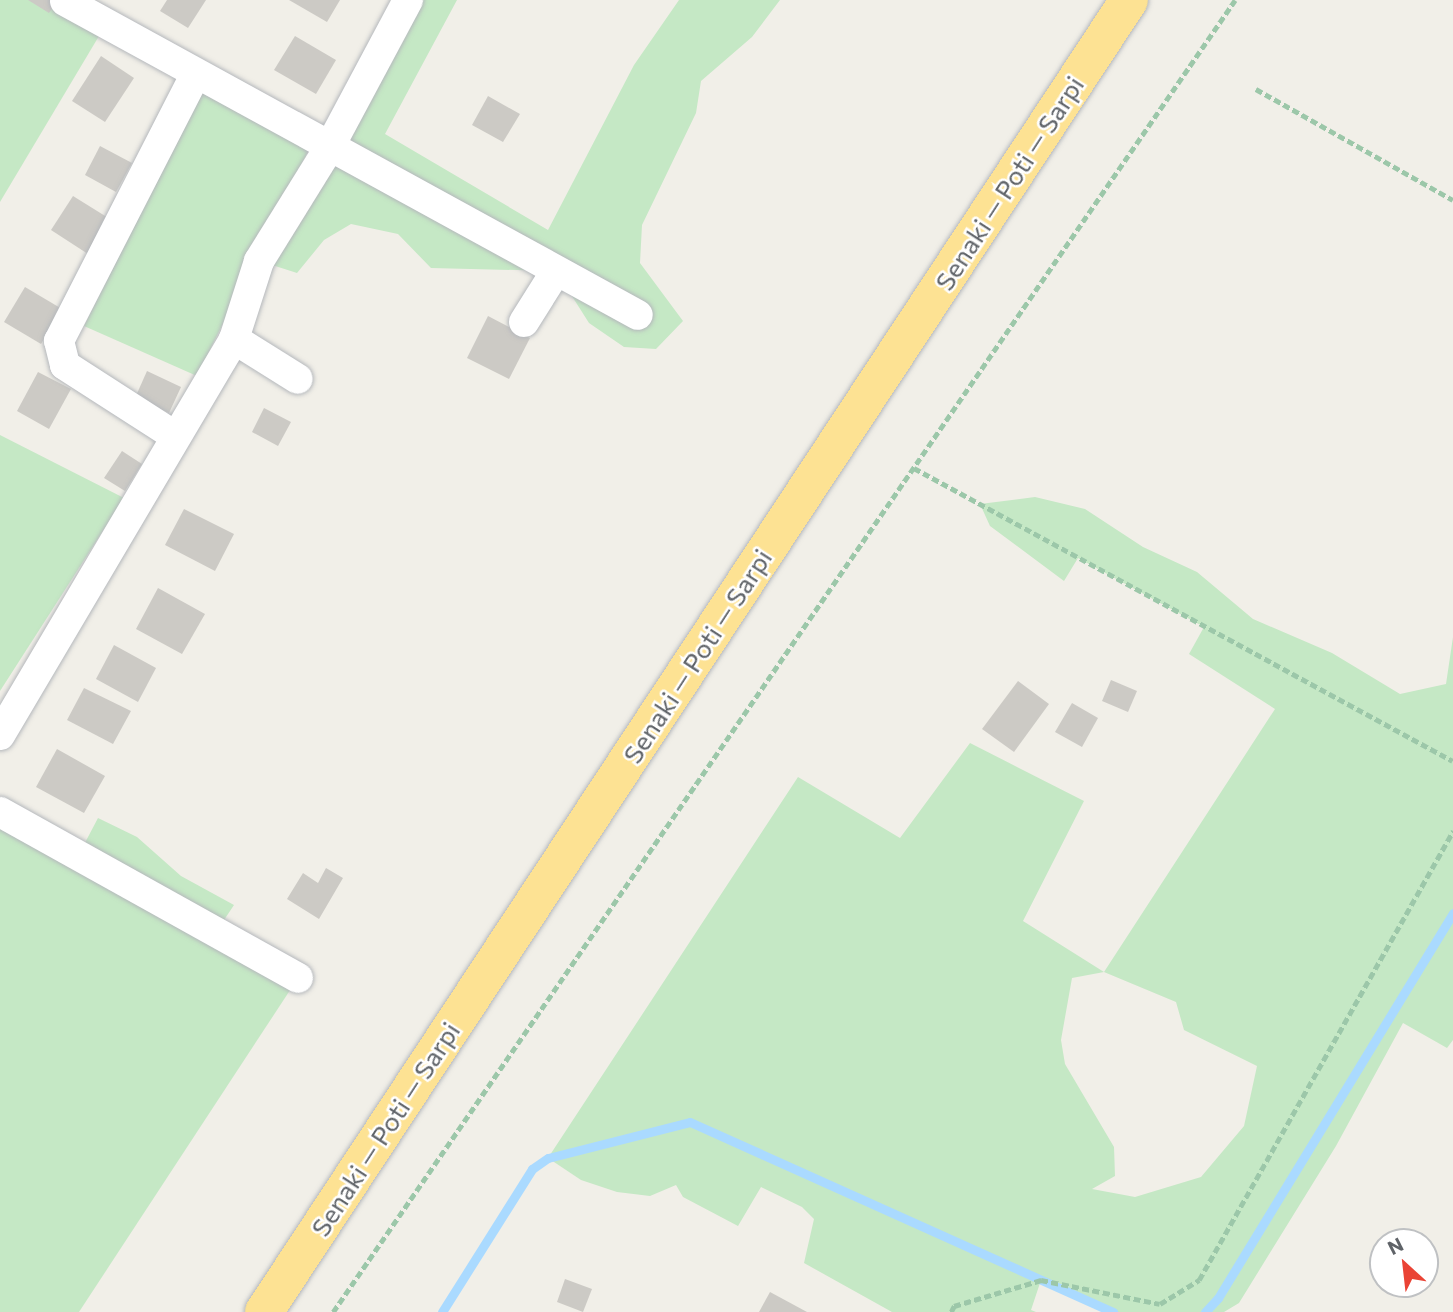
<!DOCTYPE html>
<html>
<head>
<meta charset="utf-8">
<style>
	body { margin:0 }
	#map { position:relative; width:1453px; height:1312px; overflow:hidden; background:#f1efe8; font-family:Commissioner,sans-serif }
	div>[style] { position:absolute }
	.green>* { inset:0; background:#c5e8c5 }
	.stream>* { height:9px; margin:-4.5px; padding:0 4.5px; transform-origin:4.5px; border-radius:4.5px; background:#aadaff }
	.building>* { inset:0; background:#cccac5 }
	.path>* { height:4.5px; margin-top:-2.25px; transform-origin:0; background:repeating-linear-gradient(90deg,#9cc7a9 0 7px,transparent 0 10.5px) }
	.roads { filter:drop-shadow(0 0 2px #b5b8bc) drop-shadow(0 0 2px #b5b8bc) }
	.minor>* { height:30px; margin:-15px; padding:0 15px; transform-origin:15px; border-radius:15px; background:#fff }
	.highway>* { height:38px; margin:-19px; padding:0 19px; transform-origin:19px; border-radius:19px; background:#fde293 }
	span { translate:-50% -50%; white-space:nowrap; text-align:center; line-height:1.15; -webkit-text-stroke:5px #fff; paint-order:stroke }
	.street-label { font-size:26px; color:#5f6368 }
	.north { position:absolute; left:1369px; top:1228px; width:70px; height:70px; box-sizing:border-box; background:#fff; border:2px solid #bfc1c3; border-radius:50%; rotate:333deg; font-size:19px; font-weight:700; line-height:28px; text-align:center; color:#5f6368 }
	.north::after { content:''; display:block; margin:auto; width:24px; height:32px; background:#ea4335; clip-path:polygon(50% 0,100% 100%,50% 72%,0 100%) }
</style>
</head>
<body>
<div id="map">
	<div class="green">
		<div style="clip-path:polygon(0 0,66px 0,99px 36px,0 202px)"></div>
		<div style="clip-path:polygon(415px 0,457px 0,385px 134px,548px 230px,634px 65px,679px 0,780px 0,752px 37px,701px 81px,696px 113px,642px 225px,640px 263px,683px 321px,656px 349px,624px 347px,589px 323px,556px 271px,431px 268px,398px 234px,351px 224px,324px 240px,297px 273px,269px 264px)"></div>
		<div style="clip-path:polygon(202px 90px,309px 149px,197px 376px,84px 326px)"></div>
		<div style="clip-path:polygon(0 435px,124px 498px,0 691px)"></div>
		<div style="clip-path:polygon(evenodd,1035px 497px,1085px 509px,1143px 547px,1197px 572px,1253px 619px,1332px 653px,1400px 694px,1446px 684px,1453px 637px,1453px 1040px,1447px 1048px,1403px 1023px,1336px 1146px,1239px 1303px,1224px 1312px,1113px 1312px,1041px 1280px,1031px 1310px,1036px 1312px,892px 1312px,804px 1263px,814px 1219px,802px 1207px,761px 1187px,738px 1226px,683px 1197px,676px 1185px,650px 1196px,617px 1192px,581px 1180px,548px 1158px,798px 777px,900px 838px,970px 743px,1084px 801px,1023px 921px,1104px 972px,1275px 709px,1189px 654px,1204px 627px,1078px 558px,1064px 581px,990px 526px,980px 504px,1035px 497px,1104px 972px,1176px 1002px,1184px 1030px,1257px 1066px,1244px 1126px,1201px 1177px,1135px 1197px,1092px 1189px,1115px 1176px,1114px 1147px,1065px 1064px,1061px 1040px,1072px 978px,1104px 972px)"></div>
		<div style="clip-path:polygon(98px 818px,137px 837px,181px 876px,234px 905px,216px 932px,78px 856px)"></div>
		<div style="clip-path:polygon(0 824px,298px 978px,79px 1312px,0 1312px)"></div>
	</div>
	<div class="stream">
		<div style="left:442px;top:1312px;width:169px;rotate:-57.8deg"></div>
		<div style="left:532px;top:1169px;width:19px;rotate:-35deg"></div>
		<div style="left:548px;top:1158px;width:146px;rotate:-14.2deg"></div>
		<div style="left:690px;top:1122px;width:464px;rotate:24.2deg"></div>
		<div style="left:1205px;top:1312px;width:19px;rotate:-47deg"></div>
		<div style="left:1218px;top:1298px;width:451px;rotate:-58.6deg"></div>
	</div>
	<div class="building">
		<div style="clip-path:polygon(28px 0,58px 0,49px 13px)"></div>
		<div style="clip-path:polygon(167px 0,206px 0,188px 28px,160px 11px)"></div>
		<div style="clip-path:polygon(289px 0,340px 0,327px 22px)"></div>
		<div style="clip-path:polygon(295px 36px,336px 60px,316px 94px,274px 70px)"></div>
		<div style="clip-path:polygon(101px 56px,134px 78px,105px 122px,72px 101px)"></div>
		<div style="clip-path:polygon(488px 96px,520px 114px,503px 142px,472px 125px)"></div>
		<div style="clip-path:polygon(100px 146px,132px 163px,116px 192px,85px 175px)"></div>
		<div style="clip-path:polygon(73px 196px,110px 219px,88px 254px,51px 230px)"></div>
		<div style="clip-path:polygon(25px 287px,62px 309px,41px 344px,4px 322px)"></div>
		<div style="clip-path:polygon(488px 316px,530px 338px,509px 379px,467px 358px)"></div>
		<div style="clip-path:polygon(147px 371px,181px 387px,169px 413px,135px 398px)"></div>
		<div style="clip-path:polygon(38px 372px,71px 389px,49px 429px,17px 411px)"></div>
		<div style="clip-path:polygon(264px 408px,291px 422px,278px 446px,252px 432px)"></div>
		<div style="clip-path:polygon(122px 451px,142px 464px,125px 491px,104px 478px)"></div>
		<div style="clip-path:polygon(184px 509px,234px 534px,215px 571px,165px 545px)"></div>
		<div style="clip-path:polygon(158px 588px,205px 614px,182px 654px,136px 629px)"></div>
		<div style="clip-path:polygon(114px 645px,156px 668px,138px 702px,96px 679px)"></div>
		<div style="clip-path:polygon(1111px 680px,1137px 691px,1128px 712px,1102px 701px)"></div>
		<div style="clip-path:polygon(1018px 681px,1049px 704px,1014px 752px,982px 729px)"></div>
		<div style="clip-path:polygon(84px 688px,131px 711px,113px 744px,67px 720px)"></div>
		<div style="clip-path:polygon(1072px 703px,1098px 718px,1082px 747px,1055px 732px)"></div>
		<div style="clip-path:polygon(57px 749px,105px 776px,84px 813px,36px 787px)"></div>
		<div style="clip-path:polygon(326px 868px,343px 878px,319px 919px,287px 899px,303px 873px,318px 883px)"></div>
		<div style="clip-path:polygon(565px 1279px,592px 1289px,583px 1312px,557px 1302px)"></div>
		<div style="clip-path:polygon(770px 1292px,807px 1312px,759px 1312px)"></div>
	</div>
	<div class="path">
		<div style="left:1256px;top:89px;width:226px;rotate:29.4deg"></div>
		<div style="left:914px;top:468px;width:613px;rotate:28.53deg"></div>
		<div style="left:333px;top:1312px;width:1592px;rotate:-55.49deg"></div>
		<div style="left:951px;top:1312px;width:7px;rotate:-63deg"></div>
		<div style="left:954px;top:1306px;width:91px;rotate:-16.6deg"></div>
		<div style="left:1041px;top:1280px;width:121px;rotate:11.4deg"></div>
		<div style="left:1160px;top:1304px;width:46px;rotate:-31.6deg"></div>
		<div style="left:1199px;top:1280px;width:516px;rotate:-60.5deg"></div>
	</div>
	<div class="roads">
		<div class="minor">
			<div style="left:65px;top:1px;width:653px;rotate:28.72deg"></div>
			<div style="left:524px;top:322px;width:60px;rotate:-57.9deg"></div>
			<div style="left:234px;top:339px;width:75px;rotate:32deg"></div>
			<div style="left:175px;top:436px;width:131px;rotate:-147.2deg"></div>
			<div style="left:65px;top:365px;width:25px;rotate:-104deg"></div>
			<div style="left:59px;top:341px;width:299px;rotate:-62.9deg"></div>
			<div style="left:0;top:735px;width:460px;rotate:-59.4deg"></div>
			<div style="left:234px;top:339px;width:82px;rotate:-72.2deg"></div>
			<div style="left:259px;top:261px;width:133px;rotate:-58.2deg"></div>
			<div style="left:329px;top:148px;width:168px;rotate:-61.9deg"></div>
			<div style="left:0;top:812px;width:341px;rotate:29.1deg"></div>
		</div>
		<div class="highway">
			<div style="left:264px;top:1312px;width:1571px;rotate:-56.6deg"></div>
		</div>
	</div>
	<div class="street-label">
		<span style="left:1009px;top:183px;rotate:-57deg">Senaki — Poti — Sarpi</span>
		<span style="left:697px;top:656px;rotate:-57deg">Senaki — Poti — Sarpi</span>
		<span style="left:385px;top:1129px;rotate:-57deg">Senaki — Poti — Sarpi</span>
	</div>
	<div class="north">N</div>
</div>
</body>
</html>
